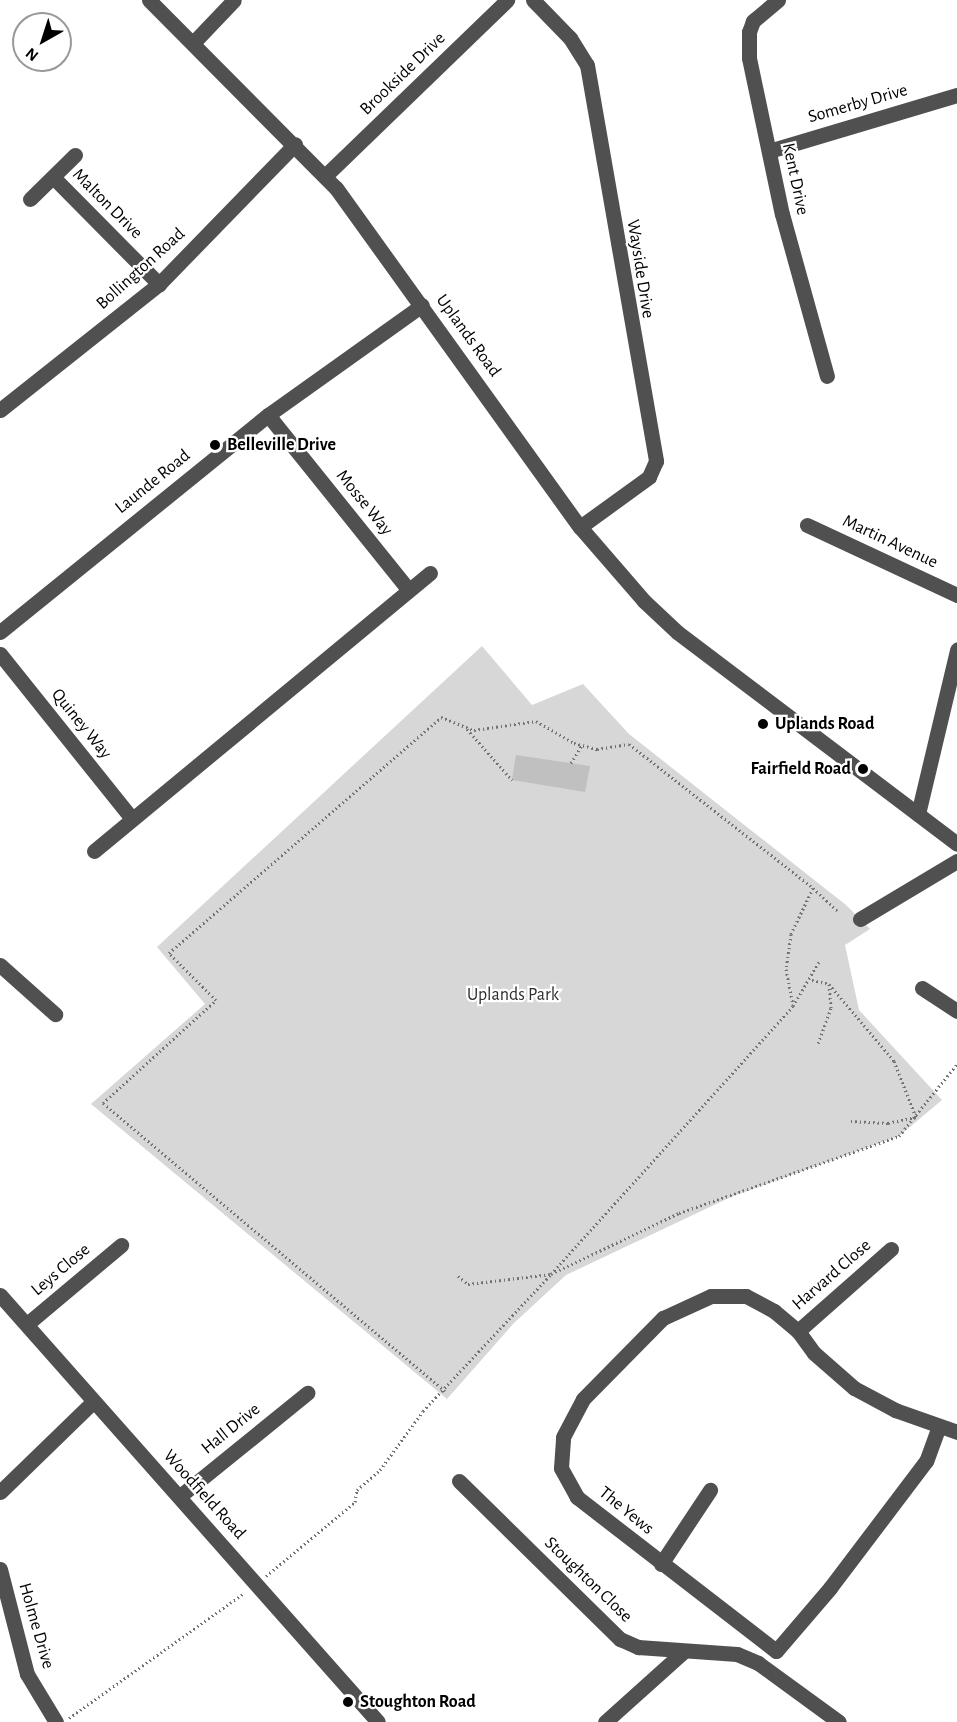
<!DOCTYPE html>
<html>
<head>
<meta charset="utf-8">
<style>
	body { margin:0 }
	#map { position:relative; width:957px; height:1722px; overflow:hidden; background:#fff; font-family:"Alegreya Sans",sans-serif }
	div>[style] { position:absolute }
	.green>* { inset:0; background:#d7d7d7 }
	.building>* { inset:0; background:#c0c0c0 }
	.path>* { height:3px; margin-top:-1.5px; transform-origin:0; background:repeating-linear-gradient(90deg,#727272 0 1.5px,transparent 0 4.5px) }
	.minor>* { height:15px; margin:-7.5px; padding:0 7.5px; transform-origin:7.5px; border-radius:7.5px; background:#505050 }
	.dots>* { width:16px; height:16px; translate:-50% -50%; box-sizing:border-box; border:3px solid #fff; border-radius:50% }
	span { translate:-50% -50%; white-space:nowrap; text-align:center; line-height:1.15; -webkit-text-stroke:4.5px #fff; paint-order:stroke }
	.street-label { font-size:18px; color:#000 }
	.poi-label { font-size:18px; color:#000; font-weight:700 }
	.left { translate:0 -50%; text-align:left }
	.right { translate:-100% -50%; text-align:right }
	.park-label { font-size:18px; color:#2e2e2e }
	.north { position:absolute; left:12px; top:12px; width:60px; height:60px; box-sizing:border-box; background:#fff; border:2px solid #999; border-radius:50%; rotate:219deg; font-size:16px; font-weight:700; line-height:24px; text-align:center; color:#000 }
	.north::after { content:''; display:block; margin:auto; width:21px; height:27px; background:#000; clip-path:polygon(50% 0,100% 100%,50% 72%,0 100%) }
</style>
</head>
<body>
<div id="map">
	<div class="green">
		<div style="clip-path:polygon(482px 646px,532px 705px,583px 684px,629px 734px,846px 905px,870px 929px,845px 945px,859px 1010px,942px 1100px,899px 1136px,731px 1197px,566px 1275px,514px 1323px,447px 1399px,91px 1104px,205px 1004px,157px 947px)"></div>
	</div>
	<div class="building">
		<div style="clip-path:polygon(516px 755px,590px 766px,585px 792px,512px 780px)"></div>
	</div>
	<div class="path">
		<div style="left:467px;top:729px;width:68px;rotate:48.6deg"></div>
		<div style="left:571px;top:763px;width:21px;rotate:-59deg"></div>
		<div style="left:813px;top:888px;width:33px;rotate:43deg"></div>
		<div style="left:812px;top:980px;width:17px;rotate:13deg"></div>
		<div style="left:829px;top:984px;width:24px;rotate:85deg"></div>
		<div style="left:831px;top:1008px;width:38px;rotate:110deg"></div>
		<div style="left:829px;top:984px;width:101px;rotate:49.8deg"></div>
		<div style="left:894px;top:1061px;width:60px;rotate:68.6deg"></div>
		<div style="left:916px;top:1117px;width:29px;rotate:168deg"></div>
		<div style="left:888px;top:1123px;width:38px;rotate:-177deg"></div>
		<div style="left:458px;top:1276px;width:13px;rotate:39deg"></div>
		<div style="left:468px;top:1284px;width:84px;rotate:-6.9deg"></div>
		<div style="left:551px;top:1274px;width:361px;rotate:-47.9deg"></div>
		<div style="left:793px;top:1006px;width:53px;rotate:-59.6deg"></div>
		<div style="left:445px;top:1391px;width:447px;rotate:-139.9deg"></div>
		<div style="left:103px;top:1103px;width:153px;rotate:-42.3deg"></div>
		<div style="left:216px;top:1000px;width:66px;rotate:-135deg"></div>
		<div style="left:169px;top:953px;width:360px;rotate:-40.9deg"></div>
		<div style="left:441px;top:717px;width:35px;rotate:22deg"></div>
		<div style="left:474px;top:730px;width:63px;rotate:-8.3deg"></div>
		<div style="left:536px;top:721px;width:44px;rotate:30.1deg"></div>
		<div style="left:574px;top:743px;width:24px;rotate:15deg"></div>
		<div style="left:597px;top:749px;width:32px;rotate:-9deg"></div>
		<div style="left:629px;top:744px;width:234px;rotate:38deg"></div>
		<div style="left:813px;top:888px;width:51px;rotate:115.6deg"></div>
		<div style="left:791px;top:934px;width:35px;rotate:98deg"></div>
		<div style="left:786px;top:969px;width:38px;rotate:79deg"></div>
		<div style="left:266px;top:1576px;width:116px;rotate:-39.7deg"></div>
		<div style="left:355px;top:1502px;width:12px;rotate:-81deg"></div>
		<div style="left:357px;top:1490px;width:30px;rotate:-41deg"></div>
		<div style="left:380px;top:1470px;width:73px;rotate:-53.9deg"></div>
		<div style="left:423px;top:1411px;width:187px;rotate:-46.9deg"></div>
		<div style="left:551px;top:1274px;width:142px;rotate:-25.5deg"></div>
		<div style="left:679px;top:1213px;width:233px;rotate:-19.3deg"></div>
		<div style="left:899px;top:1136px;width:92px;rotate:-51.1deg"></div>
		<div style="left:69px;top:1718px;width:215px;rotate:-35.5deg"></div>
	</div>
	<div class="minor">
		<div style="left:149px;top:0;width:265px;rotate:45.2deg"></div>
		<div style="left:336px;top:188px;width:418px;rotate:54.3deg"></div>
		<div style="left:580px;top:527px;width:98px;rotate:49.1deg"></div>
		<div style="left:644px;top:601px;width:45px;rotate:43.2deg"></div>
		<div style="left:677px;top:632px;width:351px;rotate:37.1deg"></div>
		<div style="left:533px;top:0;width:53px;rotate:45.8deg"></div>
		<div style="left:570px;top:38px;width:32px;rotate:58deg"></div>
		<div style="left:587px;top:65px;width:402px;rotate:80.1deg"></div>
		<div style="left:656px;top:461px;width:17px;rotate:114deg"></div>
		<div style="left:649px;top:477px;width:85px;rotate:144.1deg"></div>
		<div style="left:778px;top:0;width:33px;rotate:140deg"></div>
		<div style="left:753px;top:21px;width:12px;rotate:110deg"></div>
		<div style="left:749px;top:32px;width:26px;rotate:90deg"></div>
		<div style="left:749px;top:58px;width:159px;rotate:78.1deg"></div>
		<div style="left:782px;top:214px;width:168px;rotate:74.5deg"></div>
		<div style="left:193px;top:43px;width:59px;rotate:-46.4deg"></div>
		<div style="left:769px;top:151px;width:196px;rotate:-16.6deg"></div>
		<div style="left:326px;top:175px;width:252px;rotate:-44deg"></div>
		<div style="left:53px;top:177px;width:151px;rotate:45.3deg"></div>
		<div style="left:30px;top:199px;width:63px;rotate:-44.4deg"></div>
		<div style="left:0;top:410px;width:203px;rotate:-38.4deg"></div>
		<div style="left:159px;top:284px;width:195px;rotate:-45.8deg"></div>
		<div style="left:268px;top:415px;width:223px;rotate:51.2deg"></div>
		<div style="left:807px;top:525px;width:166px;rotate:25deg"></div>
		<div style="left:0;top:632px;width:345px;rotate:-39deg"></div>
		<div style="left:268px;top:415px;width:189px;rotate:-35.5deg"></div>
		<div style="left:0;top:654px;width:211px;rotate:51.3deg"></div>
		<div style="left:918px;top:814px;width:169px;rotate:-76.6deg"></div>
		<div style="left:94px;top:851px;width:436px;rotate:-39.6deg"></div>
		<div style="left:860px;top:919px;width:113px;rotate:-30.9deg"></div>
		<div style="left:0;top:965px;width:74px;rotate:41.7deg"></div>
		<div style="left:922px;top:988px;width:42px;rotate:33.3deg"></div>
		<div style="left:0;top:1295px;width:570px;rotate:48.48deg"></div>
		<div style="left:27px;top:1324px;width:123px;rotate:-40deg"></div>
		<div style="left:798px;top:1331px;width:124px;rotate:-41.4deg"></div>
		<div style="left:939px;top:1426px;width:37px;rotate:110deg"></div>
		<div style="left:926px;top:1461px;width:159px;rotate:127.1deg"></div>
		<div style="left:830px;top:1588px;width:83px;rotate:130.6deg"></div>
		<div style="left:776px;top:1651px;width:252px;rotate:-142.3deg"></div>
		<div style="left:577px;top:1497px;width:33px;rotate:-119deg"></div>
		<div style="left:561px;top:1468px;width:31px;rotate:-86deg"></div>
		<div style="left:563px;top:1437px;width:43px;rotate:-62.2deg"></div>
		<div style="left:583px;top:1399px;width:114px;rotate:-45.4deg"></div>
		<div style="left:663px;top:1318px;width:53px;rotate:-24.6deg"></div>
		<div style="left:711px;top:1296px;width:35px"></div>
		<div style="left:746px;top:1296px;width:32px;rotate:28deg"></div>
		<div style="left:774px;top:1311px;width:31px;rotate:40deg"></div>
		<div style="left:798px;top:1331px;width:27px;rotate:54deg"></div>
		<div style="left:814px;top:1353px;width:53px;rotate:41.2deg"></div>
		<div style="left:854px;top:1388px;width:47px;rotate:28.2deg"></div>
		<div style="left:895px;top:1410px;width:66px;rotate:19.5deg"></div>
		<div style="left:459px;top:1481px;width:226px;rotate:44.5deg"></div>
		<div style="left:620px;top:1639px;width:20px;rotate:24deg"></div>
		<div style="left:638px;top:1647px;width:99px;rotate:4deg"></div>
		<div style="left:737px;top:1654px;width:23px;rotate:23deg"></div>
		<div style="left:758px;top:1663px;width:100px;rotate:36.1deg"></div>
		<div style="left:0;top:1492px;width:129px;rotate:-44.1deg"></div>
		<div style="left:180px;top:1496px;width:164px;rotate:-39deg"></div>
		<div style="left:661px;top:1564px;width:89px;rotate:-56.5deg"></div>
		<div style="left:0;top:1569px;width:108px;rotate:75.6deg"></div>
		<div style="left:27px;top:1674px;width:56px;rotate:58.9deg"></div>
		<div style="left:605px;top:1722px;width:105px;rotate:-41.9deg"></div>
	</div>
	<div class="dots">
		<div style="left:215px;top:445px;background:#000"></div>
		<div style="left:763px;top:724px;background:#000"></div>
		<div style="left:863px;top:769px;background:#000"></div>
		<div style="left:348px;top:1702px;background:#000"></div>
	</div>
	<div class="street-label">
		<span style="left:403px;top:74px;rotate:-44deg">Brookside Drive</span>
		<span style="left:858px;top:104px;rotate:-16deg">Somerby Drive</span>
		<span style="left:795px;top:179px;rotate:78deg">Kent Drive</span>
		<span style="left:107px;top:204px;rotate:45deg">Malton Drive</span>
		<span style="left:141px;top:269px;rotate:-42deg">Bollington Road</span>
		<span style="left:640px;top:269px;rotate:81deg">Wayside Drive</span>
		<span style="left:468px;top:336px;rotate:54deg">Uplands Road</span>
		<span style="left:153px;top:482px;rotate:-39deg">Launde Road</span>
		<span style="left:364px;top:503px;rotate:51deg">Mosse Way</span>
		<span style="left:890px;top:542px;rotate:25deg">Martin Avenue</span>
		<span style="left:81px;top:724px;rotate:51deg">Quiney Way</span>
		<span style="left:61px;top:1270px;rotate:-40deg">Leys Close</span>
		<span style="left:832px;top:1275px;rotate:-41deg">Harvard Close</span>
		<span style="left:231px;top:1429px;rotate:-39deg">Hall Drive</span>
		<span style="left:204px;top:1495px;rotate:48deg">Woodfield Road</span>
		<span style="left:626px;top:1511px;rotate:39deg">The Yews</span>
		<span style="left:588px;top:1580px;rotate:44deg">Stoughton Close</span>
		<span style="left:36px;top:1626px;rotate:74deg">Holme Drive</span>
	</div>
	<div class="poi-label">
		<span class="left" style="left:227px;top:445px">Belleville Drive</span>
		<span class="left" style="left:775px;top:724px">Uplands Road</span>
		<span class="right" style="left:851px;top:769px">Fairfield Road</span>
		<span class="left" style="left:360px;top:1702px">Stoughton Road</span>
	</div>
	<div class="park-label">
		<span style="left:513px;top:995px">Uplands Park</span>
	</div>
	<div class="north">N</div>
</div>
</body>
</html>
